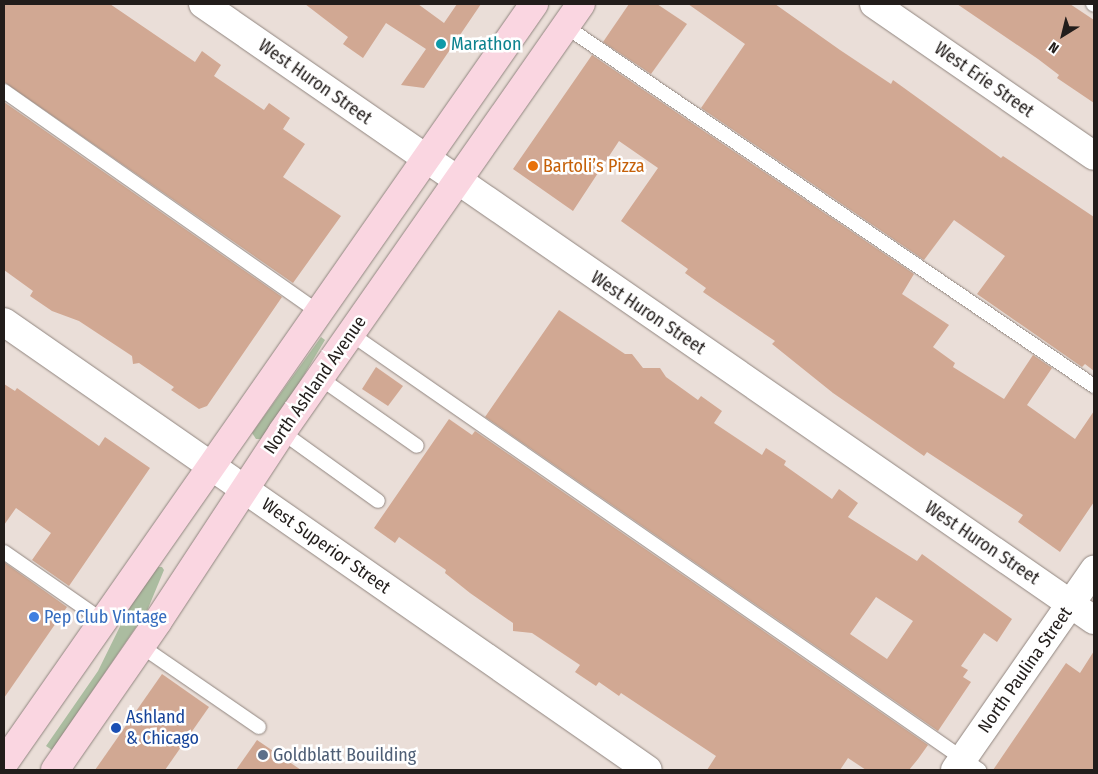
<!DOCTYPE html>
<html>
<head>
<meta charset="utf-8">
<style>
	body { margin:0 }
	#map { position:relative; width:1098px; height:774px; overflow:hidden; background:#eaded8; font-family:"Fira Sans Condensed",sans-serif }
	div>[style] { position:absolute }
	.green>* { inset:0; background:#abbca0 }
	.building>* { inset:0; background:#d1a893 }
	.roads { filter:drop-shadow(0 0 1px #90857f) drop-shadow(0 0 1px #90857f) }
	.lane>* { height:14px; margin:-7px; padding:0 7px; transform-origin:7px; border-radius:7px; background:#fff }
	.street>* { height:28px; margin:-14px; padding:0 14px; transform-origin:14px; border-radius:14px; background:#fff }
	.secondary>* { height:28px; margin:-14px; padding:0 14px; transform-origin:14px; border-radius:14px; background:#fad6e1 }
	.dots>* { width:14px; height:14px; translate:-50% -50%; box-sizing:border-box; border:2px solid #fff; border-radius:50% }
	span { translate:-50% -50%; white-space:nowrap; text-align:center; line-height:1.15; -webkit-text-stroke:5px #fff; paint-order:stroke }
	.culture-label { font-size:18px; color:#0d838f }
	.left { translate:0 -50%; text-align:left }
	.street-label { font-size:18px; color:#221d1b }
	.food-label { font-size:18px; color:#c56008 }
	.shop-label { font-size:18px; color:#366cbe }
	.transit-label { font-size:18px; color:#164399 }
	.service-label { font-size:18px; color:#4e5e75 }
	.frame { position:absolute; inset:0; border:5px solid #221d1b; pointer-events:none }
	.north { position:absolute; left:1038px; top:10px; width:50px; height:50px; -webkit-text-stroke:4px #fff; paint-order:stroke; rotate:216deg; font-size:14px; font-weight:700; line-height:20px; text-align:center; color:#221d1b }
	.north::after { content:''; display:block; margin:auto; width:18px; height:22px; background:#221d1b; clip-path:polygon(50% 0,100% 100%,50% 72%,0 100%) }
</style>
</head>
<body>
<div id="map">
	<div class="green">
		<div style="clip-path:polygon(321px 337px,325px 340px,298px 385px,261px 439px,256px 439px,252px 433px)"></div>
		<div style="clip-path:polygon(157px 567px,162px 567px,164px 570px,147px 611px,52px 750px,46px 746px,98px 671px,131px 604px)"></div>
	</div>
	<div class="building">
		<div style="clip-path:polygon(4px 4px,110px 4px,195px 62px,202px 51px,221px 65px,214px 76px,264px 110px,269px 103px,290px 118px,283px 129px,305px 144px,283px 177px,341px 216px,293px 283px,4px 82px)"></div>
		<div style="clip-path:polygon(305px 4px,418px 4px,444px 23px,457px 4px,481px 4px,424px 88px,401px 85px,426px 49px,386px 23px,363px 58px,343px 44px,348px 37px)"></div>
		<div style="clip-path:polygon(629px 4px,657px 4px,687px 24px,651px 74px,603px 42px)"></div>
		<div style="clip-path:polygon(688px 4px,775px 4px,840px 50px,891px 84px,893px 80px,1001px 158px,1003px 156px,1094px 217px,1094px 371px,1085px 364px,1082px 367px,977px 294px,1005px 256px,954px 220px,924px 260px,701px 108px,745px 44px)"></div>
		<div style="clip-path:polygon(957px 4px,1070px 4px,1094px 20px,1094px 103px,1057px 78px,1059px 75px,1038px 59px)"></div>
		<div style="clip-path:polygon(592px 55px,914px 274px,902px 294px,949px 325px,933px 347px,955px 363px,953px 367px,1004px 399px,1033px 355px,1052px 368px,1027px 405px,1075px 439px,1094px 411px,1094px 502px,1060px 552px,1018px 522px,1023px 515px,927px 452px,924px 456px,833px 393px,772px 344px,775px 341px,703px 292px,706px 288px,685px 273px,688px 269px,621px 221px,658px 168px,619px 141px,573px 211px,513px 169px)"></div>
		<div style="clip-path:polygon(4px 102px,282px 297px,207px 406px,199px 409px,171px 390px,174px 387px,139px 363px,133px 364px,132px 356px,79px 321px,52px 311px,30px 296px,33px 291px,4px 270px)"></div>
		<div style="clip-path:polygon(evenodd,559px 310px,625px 354px,632px 354px,643px 368px,660px 368px,666px 377px,698px 400px,701px 396px,722px 411px,714px 423px,762px 455px,766px 448px,786px 461px,784px 465px,832px 499px,839px 489px,858px 503px,848px 517px,917px 561px,922px 554px,1012px 619px,997px 642px,984px 633px,961px 666px,968px 670px,963px 677px,971px 682px,938px 731px,485px 417px,559px 310px,876px 597px,913px 621px,887px 659px,850px 634px,876px 597px)"></div>
		<div style="clip-path:polygon(376px 367px,403px 386px,388px 406px,362px 389px)"></div>
		<div style="clip-path:polygon(4px 384px,15px 391px,17px 388px,99px 446px,105px 437px,150px 468px,69px 586px,32px 560px,51px 533px,16px 508px,4px 525px)"></div>
		<div style="clip-path:polygon(449px 419px,472px 435px,475px 431px,928px 745px,918px 759px,909px 770px,866px 770px,848px 758px,840px 770px,707px 770px,716px 756px,621px 693px,619px 696px,599px 682px,596px 686px,575px 672px,580px 665px,532px 633px,513px 631px,513px 623px,470px 593px,445px 573px,446px 570px,399px 537px,395px 543px,374px 528px)"></div>
		<div style="clip-path:polygon(4px 562px,67px 607px,4px 698px)"></div>
		<div style="clip-path:polygon(1094px 651px,1094px 770px,993px 770px,1066px 663px,1080px 673px)"></div>
		<div style="clip-path:polygon(162px 674px,209px 707px,165px 770px,95px 770px)"></div>
		<div style="clip-path:polygon(257px 740px,301px 770px,236px 770px)"></div>
	</div>
	<div class="roads">
		<div class="lane">
			<div style="left:1093px;top:4px;width:1px;rotate:45deg"></div>
			<div style="left:565px;top:26px;width:640px;rotate:34.24deg"></div>
			<div style="left:4px;top:91px;width:386px;rotate:35.1deg"></div>
			<div style="left:351px;top:334px;width:765px;rotate:34.77deg"></div>
			<div style="left:320px;top:378px;width:118px;rotate:35deg"></div>
			<div style="left:282px;top:432px;width:118px;rotate:35.7deg"></div>
			<div style="left:4px;top:552px;width:119px;rotate:34.8deg"></div>
			<div style="left:141px;top:646px;width:143px;rotate:34.5deg"></div>
		</div>
		<div class="street">
			<div style="left:203px;top:4px;width:1083px;rotate:34.66deg"></div>
			<div style="left:874px;top:4px;width:267px;rotate:34.6deg"></div>
			<div style="left:4px;top:322px;width:784px;rotate:34.82deg"></div>
			<div style="left:955px;top:770px;width:244px;rotate:-55.2deg"></div>
		</div>
		<div class="secondary">
			<div style="left:4px;top:763px;width:926px;rotate:-55.07deg"></div>
			<div style="left:55px;top:770px;width:181px;rotate:-55.3deg"></div>
			<div style="left:158px;top:621px;width:226px;rotate:-56.7deg"></div>
			<div style="left:282px;top:432px;width:522px;rotate:-55.06deg"></div>
		</div>
	</div>
	<div class="dots">
		<div style="left:441px;top:44px;background:#0f9aa8"></div>
		<div style="left:533px;top:166px;background:#e8710a"></div>
		<div style="left:34px;top:617px;background:#3f7fe0"></div>
		<div style="left:116px;top:728px;background:#1a4fb4"></div>
		<div style="left:263px;top:755px;background:#5c6f8a"></div>
	</div>
	<div class="culture-label">
		<span class="left" style="left:451px;top:44px">Marathon</span>
	</div>
	<div class="street-label">
		<span style="left:984px;top:80px;rotate:35deg">West Erie Street</span>
		<span style="left:315px;top:82px;rotate:35deg">West Huron Street</span>
		<span style="left:648px;top:313px;rotate:34deg">West Huron Street</span>
		<span style="left:315px;top:385px;rotate:-55deg">North Ashland Avenue</span>
		<span style="left:982px;top:543px;rotate:34deg">West Huron Street</span>
		<span style="left:326px;top:546px;rotate:35deg">West Superior Street</span>
		<span style="left:1025px;top:670px;rotate:-55deg">North Paulina Street</span>
	</div>
	<div class="food-label">
		<span class="left" style="left:543px;top:166px">Bartoli’s Pizza</span>
	</div>
	<div class="shop-label">
		<span class="left" style="left:44px;top:617px">Pep Club Vintage</span>
	</div>
	<div class="transit-label">
		<span class="left" style="left:126px;top:728px">Ashland<br>&amp; Chicago</span>
	</div>
	<div class="service-label">
		<span class="left" style="left:273px;top:755px">Goldblatt Bouilding</span>
	</div>
	<div class="frame"></div>
	<div class="north">N</div>
</div>
</body>
</html>
